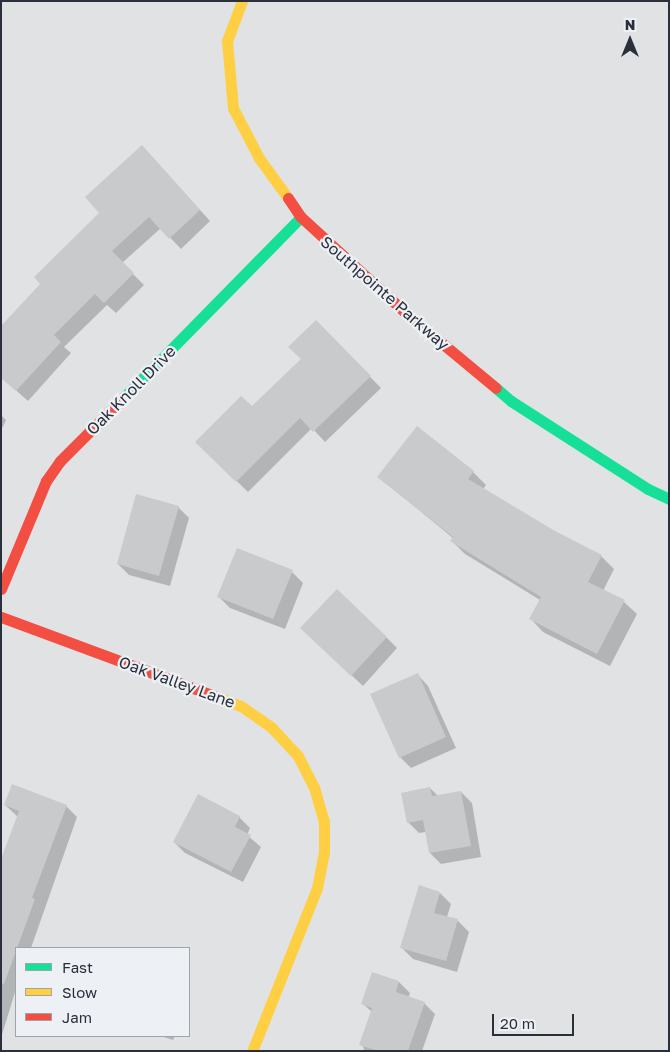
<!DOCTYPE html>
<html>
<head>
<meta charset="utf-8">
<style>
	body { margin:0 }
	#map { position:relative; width:670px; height:1052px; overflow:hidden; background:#e0e2e4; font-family:"Golos Text",sans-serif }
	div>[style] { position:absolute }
	.shadow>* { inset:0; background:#0003 }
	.building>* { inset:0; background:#c8cacc }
	.fast>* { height:11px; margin:-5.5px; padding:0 5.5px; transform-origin:5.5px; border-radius:5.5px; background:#16e098 }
	.slow>* { height:11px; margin:-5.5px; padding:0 5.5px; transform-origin:5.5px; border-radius:5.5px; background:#ffcf43 }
	.jam>* { height:11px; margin:-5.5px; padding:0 5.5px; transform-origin:5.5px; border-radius:5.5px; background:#f24e42 }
	span { translate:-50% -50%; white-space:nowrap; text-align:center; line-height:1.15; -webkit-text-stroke:4.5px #edf0f4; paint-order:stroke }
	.street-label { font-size:16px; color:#292f3b }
	.frame { position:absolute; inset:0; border:2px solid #292f3b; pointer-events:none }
	.legend { position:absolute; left:15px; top:947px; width:175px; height:90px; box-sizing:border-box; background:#edf0f4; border:1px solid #9fa3aa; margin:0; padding:6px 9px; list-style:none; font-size:15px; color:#292f3b }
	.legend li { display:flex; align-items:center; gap:10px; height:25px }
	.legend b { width:25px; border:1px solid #9fa3aa }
	.north { position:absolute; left:605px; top:15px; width:50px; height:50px; -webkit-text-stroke:4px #edf0f4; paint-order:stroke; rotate:0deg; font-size:14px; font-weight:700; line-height:20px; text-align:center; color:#292f3b }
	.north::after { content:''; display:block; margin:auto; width:18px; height:22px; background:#292f3b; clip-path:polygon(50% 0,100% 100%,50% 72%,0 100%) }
	.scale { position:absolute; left:492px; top:1014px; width:82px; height:22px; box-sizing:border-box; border:2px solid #292f3b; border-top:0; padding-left:6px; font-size:15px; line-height:18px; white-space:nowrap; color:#292f3b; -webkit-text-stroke:4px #edf0f4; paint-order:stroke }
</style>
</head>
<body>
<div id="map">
	<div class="shadow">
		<div style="clip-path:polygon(153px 158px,210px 221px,181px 249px,161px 228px,122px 263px,144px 285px,116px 313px,107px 305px,64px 347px,71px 353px,28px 401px,1px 377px,42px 284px,101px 213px)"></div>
		<div style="clip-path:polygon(316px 322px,381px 388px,325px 442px,312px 428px,248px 492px,197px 442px,252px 408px,302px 359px)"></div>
		<div style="clip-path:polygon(1px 415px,6px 420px,1px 431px)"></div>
		<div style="clip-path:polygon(473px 472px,486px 485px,483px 489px,555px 532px,601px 556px,614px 569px,603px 591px,624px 602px,637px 614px,610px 666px,543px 632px,531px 619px,540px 600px,465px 554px,452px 541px,454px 539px,379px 477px)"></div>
		<div style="clip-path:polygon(178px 507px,189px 518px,170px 586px,129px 575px,118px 564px)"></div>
		<div style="clip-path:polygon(292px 572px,303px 583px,285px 629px,230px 608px,219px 597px)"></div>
		<div style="clip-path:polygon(386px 637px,397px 648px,363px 686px,313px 639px)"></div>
		<div style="clip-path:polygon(417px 674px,428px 686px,456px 748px,411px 768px,400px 757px)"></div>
		<div style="clip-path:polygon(430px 788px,438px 796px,461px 792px,472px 803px,481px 857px,441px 864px,430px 853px,426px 832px,419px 833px,408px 822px)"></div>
		<div style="clip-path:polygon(5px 805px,66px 806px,77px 817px,31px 948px,16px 948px,16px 989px,1px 1038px,1px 862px,18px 817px)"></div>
		<div style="clip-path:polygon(239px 817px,250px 828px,247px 835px,261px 847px,243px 882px,185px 853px,174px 842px)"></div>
		<div style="clip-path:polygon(440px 893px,451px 904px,447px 917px,458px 921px,469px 932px,457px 972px,413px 959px,402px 948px)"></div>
		<div style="clip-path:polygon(399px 982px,410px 993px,408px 998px,424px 1003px,435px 1014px,422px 1051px,363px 1051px,364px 1048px,361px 1044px,372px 1012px,363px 1004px)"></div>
		<div style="clip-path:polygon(161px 1036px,175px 1036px,173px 1040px)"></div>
	</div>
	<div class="building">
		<div style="clip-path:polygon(142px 145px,200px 210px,169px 239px,149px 217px,112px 251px,134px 273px,104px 303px,95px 294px,54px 335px,61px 342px,16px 391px,1px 378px,1px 326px,40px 284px,34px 277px,99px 213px,85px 197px)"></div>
		<div style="clip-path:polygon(316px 320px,371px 376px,313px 432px,300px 418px,236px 482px,195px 442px,241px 396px,252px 406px,301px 359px,288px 347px)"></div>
		<div style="clip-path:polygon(417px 426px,474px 471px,468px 479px,555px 531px,602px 555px,588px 582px,625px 600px,597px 654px,529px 619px,541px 597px,450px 541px,453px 537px,377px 477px)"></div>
		<div style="clip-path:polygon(136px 494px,179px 506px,159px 576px,117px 564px)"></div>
		<div style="clip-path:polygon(237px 548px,293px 570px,273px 619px,217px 597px)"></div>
		<div style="clip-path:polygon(337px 589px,387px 637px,351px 676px,300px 628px)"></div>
		<div style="clip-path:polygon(418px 673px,446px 737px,399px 758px,370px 694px)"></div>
		<div style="clip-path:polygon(12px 784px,67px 805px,32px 898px,35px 899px,4px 984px,1px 983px,1px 859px,19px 811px,4px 805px)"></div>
		<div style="clip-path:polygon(430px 787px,432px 796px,461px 791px,471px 846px,429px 853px,423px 820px,407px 823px,401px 793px)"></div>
		<div style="clip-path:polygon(198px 794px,240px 816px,235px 827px,251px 835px,231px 872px,173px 842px)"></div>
		<div style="clip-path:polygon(419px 885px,440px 892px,434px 913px,458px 919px,446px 961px,400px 948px)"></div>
		<div style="clip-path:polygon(372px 972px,399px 981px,396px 992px,425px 1002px,408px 1051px,378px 1051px,359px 1045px,372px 1008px,361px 1004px)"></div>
	</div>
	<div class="fast">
		<div style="left:496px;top:388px;width:20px;rotate:41deg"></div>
		<div style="left:511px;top:401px;width:163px;rotate:32.7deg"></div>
		<div style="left:648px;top:489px;width:23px;rotate:25deg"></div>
		<div style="left:124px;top:397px;width:252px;rotate:-45.5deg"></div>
	</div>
	<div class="slow">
		<div style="left:242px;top:1px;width:43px;rotate:110.6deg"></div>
		<div style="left:227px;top:41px;width:67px;rotate:84.9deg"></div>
		<div style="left:233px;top:108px;width:56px;rotate:62.5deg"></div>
		<div style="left:259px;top:158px;width:49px;rotate:54.1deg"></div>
		<div style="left:220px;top:698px;width:22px;rotate:21deg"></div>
		<div style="left:241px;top:706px;width:38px;rotate:35deg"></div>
		<div style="left:272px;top:728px;width:38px;rotate:47deg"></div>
		<div style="left:298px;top:756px;width:35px;rotate:63deg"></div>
		<div style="left:314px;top:787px;width:35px;rotate:74deg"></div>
		<div style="left:324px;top:821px;width:31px;rotate:90deg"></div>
		<div style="left:324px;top:852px;width:37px;rotate:101deg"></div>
		<div style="left:317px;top:888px;width:175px;rotate:111.7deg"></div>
	</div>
	<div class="jam">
		<div style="left:288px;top:198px;width:23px;rotate:56deg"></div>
		<div style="left:301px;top:217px;width:145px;rotate:42.5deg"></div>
		<div style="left:408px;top:315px;width:114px;rotate:39.7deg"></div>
		<div style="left:1px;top:589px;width:117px;rotate:-67.4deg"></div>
		<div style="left:46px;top:481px;width:24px;rotate:-55deg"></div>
		<div style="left:60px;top:461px;width:91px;rotate:-45deg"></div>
		<div style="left:1px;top:617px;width:233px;rotate:20.3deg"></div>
	</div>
	<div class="street-label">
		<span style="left:385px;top:293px;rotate:41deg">Southpointe Parkway</span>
		<span style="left:131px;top:390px;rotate:-45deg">Oak Knoll Drive</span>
		<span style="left:177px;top:682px;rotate:20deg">Oak Valley Lane</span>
	</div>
	<div class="frame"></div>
	<ul class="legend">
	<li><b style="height:6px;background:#16e098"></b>Fast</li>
	<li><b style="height:6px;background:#ffcf43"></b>Slow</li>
	<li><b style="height:6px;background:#f24e42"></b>Jam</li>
	</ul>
	<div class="north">N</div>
	<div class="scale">20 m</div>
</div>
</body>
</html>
